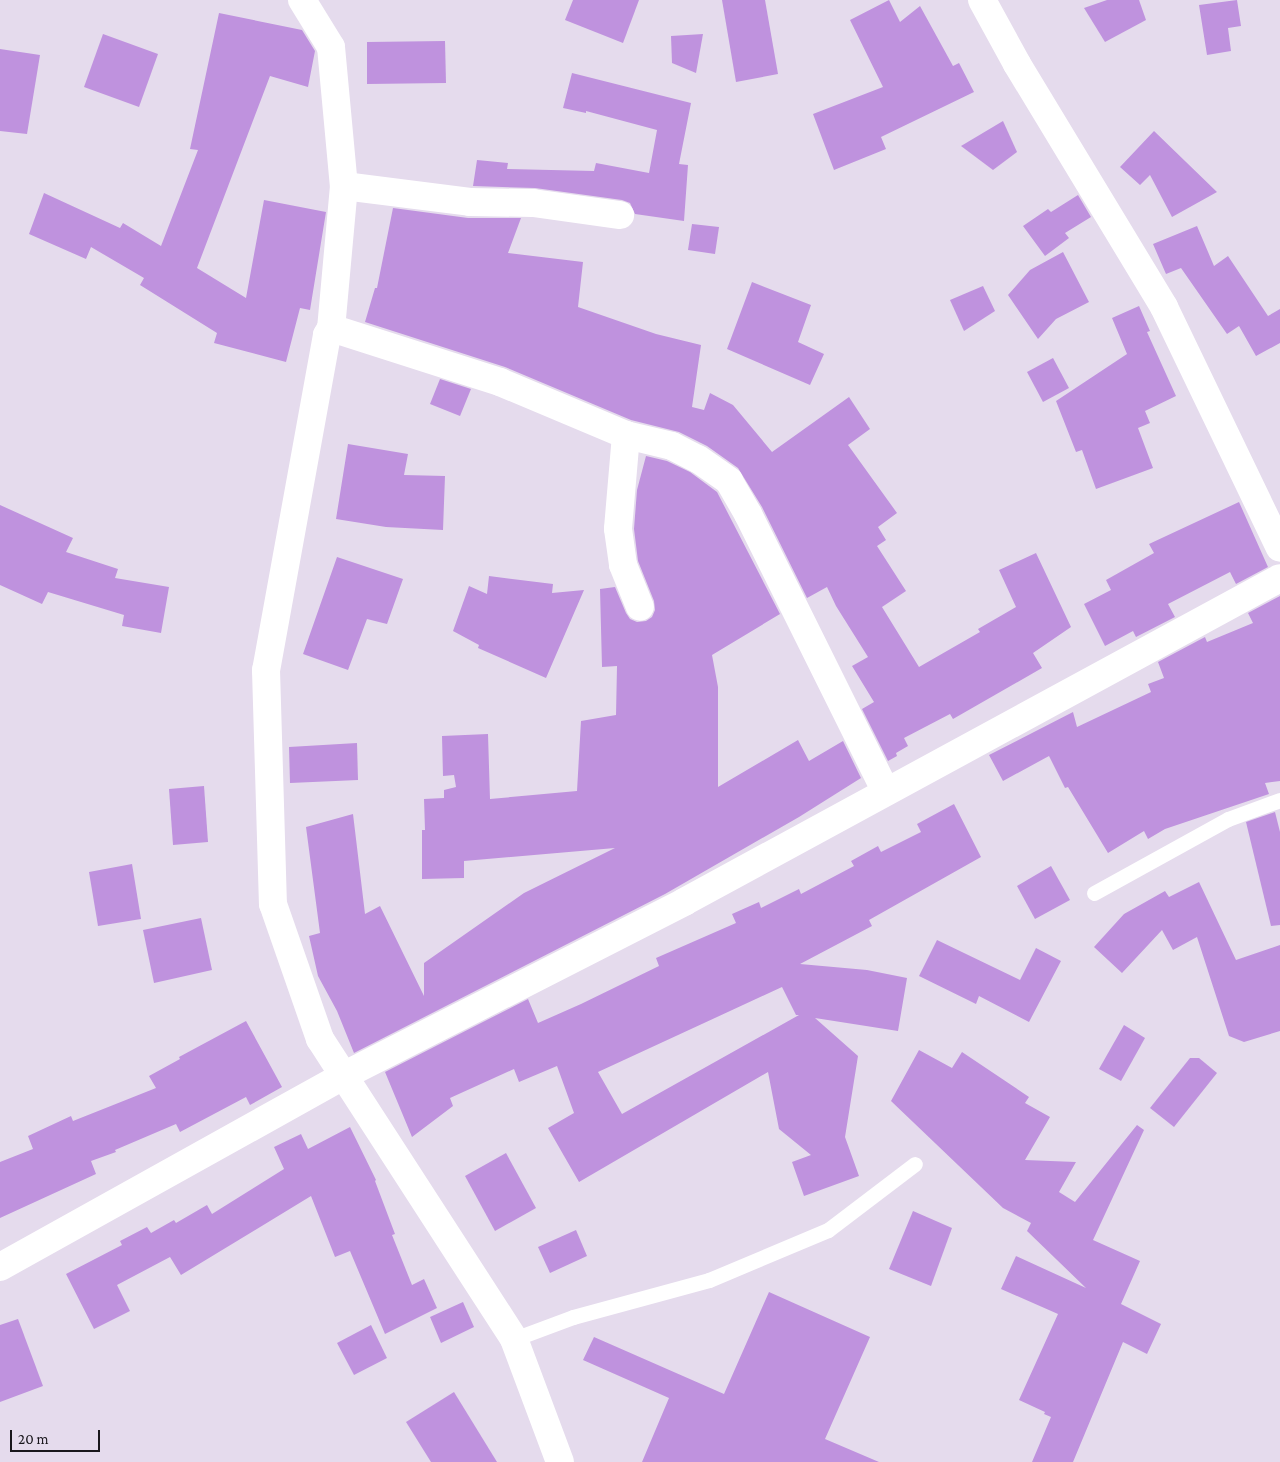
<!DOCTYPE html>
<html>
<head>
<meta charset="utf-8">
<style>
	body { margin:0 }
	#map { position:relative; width:1280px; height:1462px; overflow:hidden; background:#e5dbed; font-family:"Crimson Pro",serif }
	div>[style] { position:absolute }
	.building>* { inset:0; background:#bf92de }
	.lane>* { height:15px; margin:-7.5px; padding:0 7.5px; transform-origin:7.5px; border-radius:7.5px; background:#fff }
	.street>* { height:28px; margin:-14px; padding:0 14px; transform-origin:14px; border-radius:14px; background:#fff }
	.secondary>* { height:28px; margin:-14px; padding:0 14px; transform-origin:14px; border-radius:14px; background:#fff }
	span { translate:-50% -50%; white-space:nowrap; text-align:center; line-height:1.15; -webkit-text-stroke:4px #e5dbed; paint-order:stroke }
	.scale { position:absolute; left:10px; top:1430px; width:90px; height:22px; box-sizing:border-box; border:2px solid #19161c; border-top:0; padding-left:6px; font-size:15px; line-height:18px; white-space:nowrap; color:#19161c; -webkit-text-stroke:4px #e5dbed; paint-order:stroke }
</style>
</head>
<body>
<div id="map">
	<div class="building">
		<div style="clip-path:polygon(573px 0,639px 0,623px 43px,565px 20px)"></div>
		<div style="clip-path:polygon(722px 0,765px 0,778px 74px,736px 82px)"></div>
		<div style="clip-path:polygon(889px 0,900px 22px,920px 6px,953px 66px,959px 63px,974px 92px,881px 137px,886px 149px,834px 170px,813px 114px,883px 87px,850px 20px)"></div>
		<div style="clip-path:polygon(1107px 0,1139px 0,1146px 20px,1105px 42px,1084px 8px)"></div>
		<div style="clip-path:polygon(1237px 0,1241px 26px,1228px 28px,1231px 51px,1207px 55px,1199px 5px)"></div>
		<div style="clip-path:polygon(219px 13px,302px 30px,315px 51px,308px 87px,270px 76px,197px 268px,246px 298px,264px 200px,326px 212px,310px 310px,300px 308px,286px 362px,214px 343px,217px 333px,140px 285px,144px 278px,91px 247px,86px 259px,29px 234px,44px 193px,120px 228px,123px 223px,161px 246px,198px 150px,190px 149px)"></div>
		<div style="clip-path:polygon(103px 34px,158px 54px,139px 107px,84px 87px)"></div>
		<div style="clip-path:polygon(703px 34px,696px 73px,672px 63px,671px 36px)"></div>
		<div style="clip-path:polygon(445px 41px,446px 83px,367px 84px,367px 42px)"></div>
		<div style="clip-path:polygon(0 49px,40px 55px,27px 134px,0 131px)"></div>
		<div style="clip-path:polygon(572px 73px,691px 103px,679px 164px,688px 165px,684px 221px,635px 214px,630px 203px,622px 200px,535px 188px,473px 186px,477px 160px,508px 163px,507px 169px,594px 171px,596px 163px,649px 173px,657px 130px,586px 111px,586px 113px,563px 108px)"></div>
		<div style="clip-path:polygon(1003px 121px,1017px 152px,993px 170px,961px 146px)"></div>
		<div style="clip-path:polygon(1154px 131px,1217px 192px,1172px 217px,1150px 175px,1140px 185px,1120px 167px)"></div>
		<div style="clip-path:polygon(1078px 195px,1091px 217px,1065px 233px,1069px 238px,1045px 256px,1023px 226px,1048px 209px,1051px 212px)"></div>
		<div style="clip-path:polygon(393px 208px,468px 218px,521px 218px,508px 253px,583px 262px,578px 307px,656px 334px,701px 345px,692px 407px,704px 410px,710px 393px,733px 405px,772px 452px,849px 397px,870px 429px,848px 445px,897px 513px,878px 527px,886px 540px,877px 546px,906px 591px,882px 607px,919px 667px,980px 632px,978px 629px,1016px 607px,999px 570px,1036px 553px,1071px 627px,1033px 653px,1042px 668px,953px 719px,950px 714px,904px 738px,908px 746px,896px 753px,897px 756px,888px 761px,862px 709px,874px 702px,852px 666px,868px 657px,836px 606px,827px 587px,807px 598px,762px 507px,738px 468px,707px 446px,679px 432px,631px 420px,505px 367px,365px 322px,375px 288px,377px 288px)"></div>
		<div style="clip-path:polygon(692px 224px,719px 227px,715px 254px,688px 250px)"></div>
		<div style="clip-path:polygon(1197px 226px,1214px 266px,1228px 256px,1268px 316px,1280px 309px,1280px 343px,1256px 356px,1239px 326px,1227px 334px,1181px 268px,1166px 274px,1153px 244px)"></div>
		<div style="clip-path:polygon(1063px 252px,1089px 302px,1056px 319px,1038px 339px,1008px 295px,1030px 270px)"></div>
		<div style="clip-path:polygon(752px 282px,811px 305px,798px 342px,824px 354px,810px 385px,727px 349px)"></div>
		<div style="clip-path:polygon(983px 286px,995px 311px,964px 331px,950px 300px)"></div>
		<div style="clip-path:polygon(1139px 306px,1150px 331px,1147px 332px,1176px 396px,1145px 411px,1150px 423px,1138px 428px,1153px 468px,1096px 489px,1082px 450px,1076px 452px,1056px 401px,1127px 354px,1112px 318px)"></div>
		<div style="clip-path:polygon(1053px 358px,1069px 388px,1043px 402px,1027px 372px)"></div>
		<div style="clip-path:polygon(440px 379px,471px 389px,460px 416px,430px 404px)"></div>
		<div style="clip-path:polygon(348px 444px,408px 454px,404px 475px,445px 476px,443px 530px,386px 527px,336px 519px)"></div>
		<div style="clip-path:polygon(646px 456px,667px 461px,690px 472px,717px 492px,780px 614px,712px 655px,718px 687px,718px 787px,798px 740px,809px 761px,843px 741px,861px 778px,799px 817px,665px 894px,354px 1053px,337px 1011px,318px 976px,309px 936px,320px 933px,306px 827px,353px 814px,365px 914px,380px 906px,424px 996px,424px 963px,524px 893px,615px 848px,464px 861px,464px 878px,422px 879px,422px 830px,425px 830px,424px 799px,444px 798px,444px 790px,456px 787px,454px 775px,443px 776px,442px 736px,488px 734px,490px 799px,577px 791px,581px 721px,616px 715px,617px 666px,602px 667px,600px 589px,615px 587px,626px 613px,630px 619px,637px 622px,646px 621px,652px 617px,655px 610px,654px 601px,638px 561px,634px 529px,637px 490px)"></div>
		<div style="clip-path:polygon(1239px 502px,1268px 567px,1236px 584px,1230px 572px,1168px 604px,1175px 617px,1136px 637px,1133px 631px,1105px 646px,1084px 604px,1111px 590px,1106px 580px,1154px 553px,1149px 544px)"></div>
		<div style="clip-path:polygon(0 505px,73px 538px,66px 552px,118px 569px,115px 578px,169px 587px,161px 633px,122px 626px,124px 615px,48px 592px,42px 604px,0 585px)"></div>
		<div style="clip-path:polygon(337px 557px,403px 579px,387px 624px,367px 619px,348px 670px,303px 654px)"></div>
		<div style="clip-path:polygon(489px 576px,553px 584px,552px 593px,584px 590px,546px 678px,478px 648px,479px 645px,453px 631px,469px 586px,487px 594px)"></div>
		<div style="clip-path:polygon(1280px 596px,1280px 781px,1265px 783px,1269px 794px,1165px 829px,1148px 839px,1144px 831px,1108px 853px,1068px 787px,1065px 788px,1049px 756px,1003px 781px,989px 755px,1073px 712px,1077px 727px,1151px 692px,1148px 684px,1164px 678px,1158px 662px,1205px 637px,1207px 642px,1253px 623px,1248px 613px)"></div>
		<div style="clip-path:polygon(357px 743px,358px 780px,290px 783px,289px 747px)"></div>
		<div style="clip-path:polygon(204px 786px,208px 842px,173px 845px,169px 789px)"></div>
		<div style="clip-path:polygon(evenodd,954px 804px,981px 857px,869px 920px,872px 926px,800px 964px,867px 970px,907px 978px,898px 1031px,815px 1018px,858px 1056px,845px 1137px,859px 1176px,804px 1196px,792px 1162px,811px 1155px,779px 1129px,768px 1072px,579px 1182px,548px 1128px,574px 1113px,557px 1066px,519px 1082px,514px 1069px,450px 1098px,453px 1106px,412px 1137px,385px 1072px,528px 999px,538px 1023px,581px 1004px,659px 966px,656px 958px,736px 923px,732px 914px,759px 902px,761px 908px,799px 889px,801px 894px,854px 866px,851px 861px,878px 846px,881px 852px,921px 832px,917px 824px,954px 804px,782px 987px,796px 1015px,799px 1015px,622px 1114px,598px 1072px,782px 987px)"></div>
		<div style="clip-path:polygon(1275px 812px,1280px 832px,1280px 925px,1271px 926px,1246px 822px)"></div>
		<div style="clip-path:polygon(132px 864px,141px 919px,98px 926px,89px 872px)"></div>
		<div style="clip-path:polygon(1051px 866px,1070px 900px,1035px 919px,1017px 886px)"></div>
		<div style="clip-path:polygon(1199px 882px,1236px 960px,1280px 945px,1280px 1031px,1244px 1042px,1229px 1036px,1197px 937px,1173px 950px,1162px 930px,1122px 973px,1094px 947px,1124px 914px,1165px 891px,1169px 897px)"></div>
		<div style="clip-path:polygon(201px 918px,212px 970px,154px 983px,143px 930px)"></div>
		<div style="clip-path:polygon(937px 940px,1020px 980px,1036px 948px,1061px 961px,1029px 1022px,979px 996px,976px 1004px,919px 976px)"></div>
		<div style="clip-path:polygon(246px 1021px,282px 1087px,250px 1105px,246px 1097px,180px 1132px,176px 1124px,115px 1150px,116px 1152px,91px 1161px,96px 1174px,0 1218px,0 1162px,33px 1149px,28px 1136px,71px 1116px,73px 1121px,156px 1088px,149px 1076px,180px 1059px,179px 1057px)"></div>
		<div style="clip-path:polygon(1124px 1025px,1145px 1038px,1121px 1081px,1099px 1069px)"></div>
		<div style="clip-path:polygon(919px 1050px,952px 1068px,962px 1052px,1029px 1097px,1025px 1103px,1050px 1117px,1025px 1160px,1076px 1162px,1059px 1192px,1075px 1202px,1137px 1125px,1144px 1130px,1093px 1240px,1140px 1261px,1121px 1304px,1161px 1324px,1147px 1354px,1123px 1342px,1073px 1462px,1032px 1462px,1051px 1417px,1044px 1414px,1045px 1412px,1019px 1400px,1058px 1314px,1001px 1289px,1016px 1256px,1086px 1288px,1027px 1231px,1031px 1223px,1003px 1208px,891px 1101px)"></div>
		<div style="clip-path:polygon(1190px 1058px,1199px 1058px,1217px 1073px,1174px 1127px,1150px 1108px)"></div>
		<div style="clip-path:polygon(350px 1127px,376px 1180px,375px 1181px,395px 1234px,392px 1235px,412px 1285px,424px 1279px,437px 1308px,385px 1334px,350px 1251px,335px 1257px,311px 1196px,181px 1275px,170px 1257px,117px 1285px,130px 1311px,94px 1329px,66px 1274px,122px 1245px,120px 1241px,147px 1227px,151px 1233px,174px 1220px,176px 1223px,207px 1205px,212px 1214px,284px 1169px,274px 1147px,301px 1134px,308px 1149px)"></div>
		<div style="clip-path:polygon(506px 1153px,536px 1208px,495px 1231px,465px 1176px)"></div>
		<div style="clip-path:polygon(913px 1211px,952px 1228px,931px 1286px,889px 1269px)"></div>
		<div style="clip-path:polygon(576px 1230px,587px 1256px,550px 1273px,538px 1247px)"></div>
		<div style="clip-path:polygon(769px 1292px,870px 1337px,825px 1439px,879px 1462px,642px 1462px,669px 1398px,583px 1360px,594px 1337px,724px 1394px)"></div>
		<div style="clip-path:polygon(463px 1302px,474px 1327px,441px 1343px,430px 1317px)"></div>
		<div style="clip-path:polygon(18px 1319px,43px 1386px,0 1402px,0 1325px)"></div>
		<div style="clip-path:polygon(371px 1325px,387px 1358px,354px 1375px,337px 1343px)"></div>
		<div style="clip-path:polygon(454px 1392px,497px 1462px,431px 1462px,406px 1422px)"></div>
	</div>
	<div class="lane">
		<div style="left:1094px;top:893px;width:153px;rotate:-28.9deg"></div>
		<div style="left:1228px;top:819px;width:55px;rotate:-20.1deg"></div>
		<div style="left:514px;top:1339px;width:63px;rotate:-20.4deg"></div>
		<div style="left:573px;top:1317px;width:141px;rotate:-15.2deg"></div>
		<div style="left:709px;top:1280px;width:129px;rotate:-22.8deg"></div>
		<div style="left:828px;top:1230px;width:109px;rotate:-37.2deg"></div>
	</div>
	<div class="street">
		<div style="left:302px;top:0;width:55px;rotate:58.3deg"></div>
		<div style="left:331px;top:47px;width:140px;rotate:84.7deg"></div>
		<div style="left:344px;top:186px;width:143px;rotate:95.2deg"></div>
		<div style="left:331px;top:328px;width:8px;rotate:120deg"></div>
		<div style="left:327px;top:335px;width:341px;rotate:100.3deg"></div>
		<div style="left:266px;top:670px;width:234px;rotate:88.3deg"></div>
		<div style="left:273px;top:904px;width:143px;rotate:70.8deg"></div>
		<div style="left:320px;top:1039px;width:357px;rotate:57.1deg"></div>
		<div style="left:514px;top:1339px;width:131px;rotate:69.5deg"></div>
		<div style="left:982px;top:0;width:73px;rotate:61.3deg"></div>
		<div style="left:1017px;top:64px;width:284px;rotate:58.8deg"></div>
		<div style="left:1164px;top:307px;width:267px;rotate:64.3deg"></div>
		<div style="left:344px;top:186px;width:127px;rotate:7.2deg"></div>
		<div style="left:470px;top:202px;width:63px;rotate:0.9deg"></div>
		<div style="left:533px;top:203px;width:88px;rotate:7.9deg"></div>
		<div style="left:331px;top:328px;width:177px;rotate:17.7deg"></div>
		<div style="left:500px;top:382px;width:137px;rotate:22.8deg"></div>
		<div style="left:626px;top:435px;width:47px;rotate:13.4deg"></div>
		<div style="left:672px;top:446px;width:29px;rotate:27deg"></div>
		<div style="left:698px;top:459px;width:38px;rotate:35deg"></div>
		<div style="left:729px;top:481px;width:38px;rotate:60deg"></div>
		<div style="left:748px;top:514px;width:310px;rotate:63.6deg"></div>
		<div style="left:626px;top:435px;width:94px;rotate:94.9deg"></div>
		<div style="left:618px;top:529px;width:36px;rotate:82deg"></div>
		<div style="left:623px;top:565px;width:45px;rotate:68deg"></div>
	</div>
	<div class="secondary">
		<div style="left:0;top:1267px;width:393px;rotate:-29.1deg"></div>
		<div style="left:343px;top:1076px;width:383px;rotate:-27deg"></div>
		<div style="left:684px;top:902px;width:678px;rotate:-28.53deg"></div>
	</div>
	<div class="scale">20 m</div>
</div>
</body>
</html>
